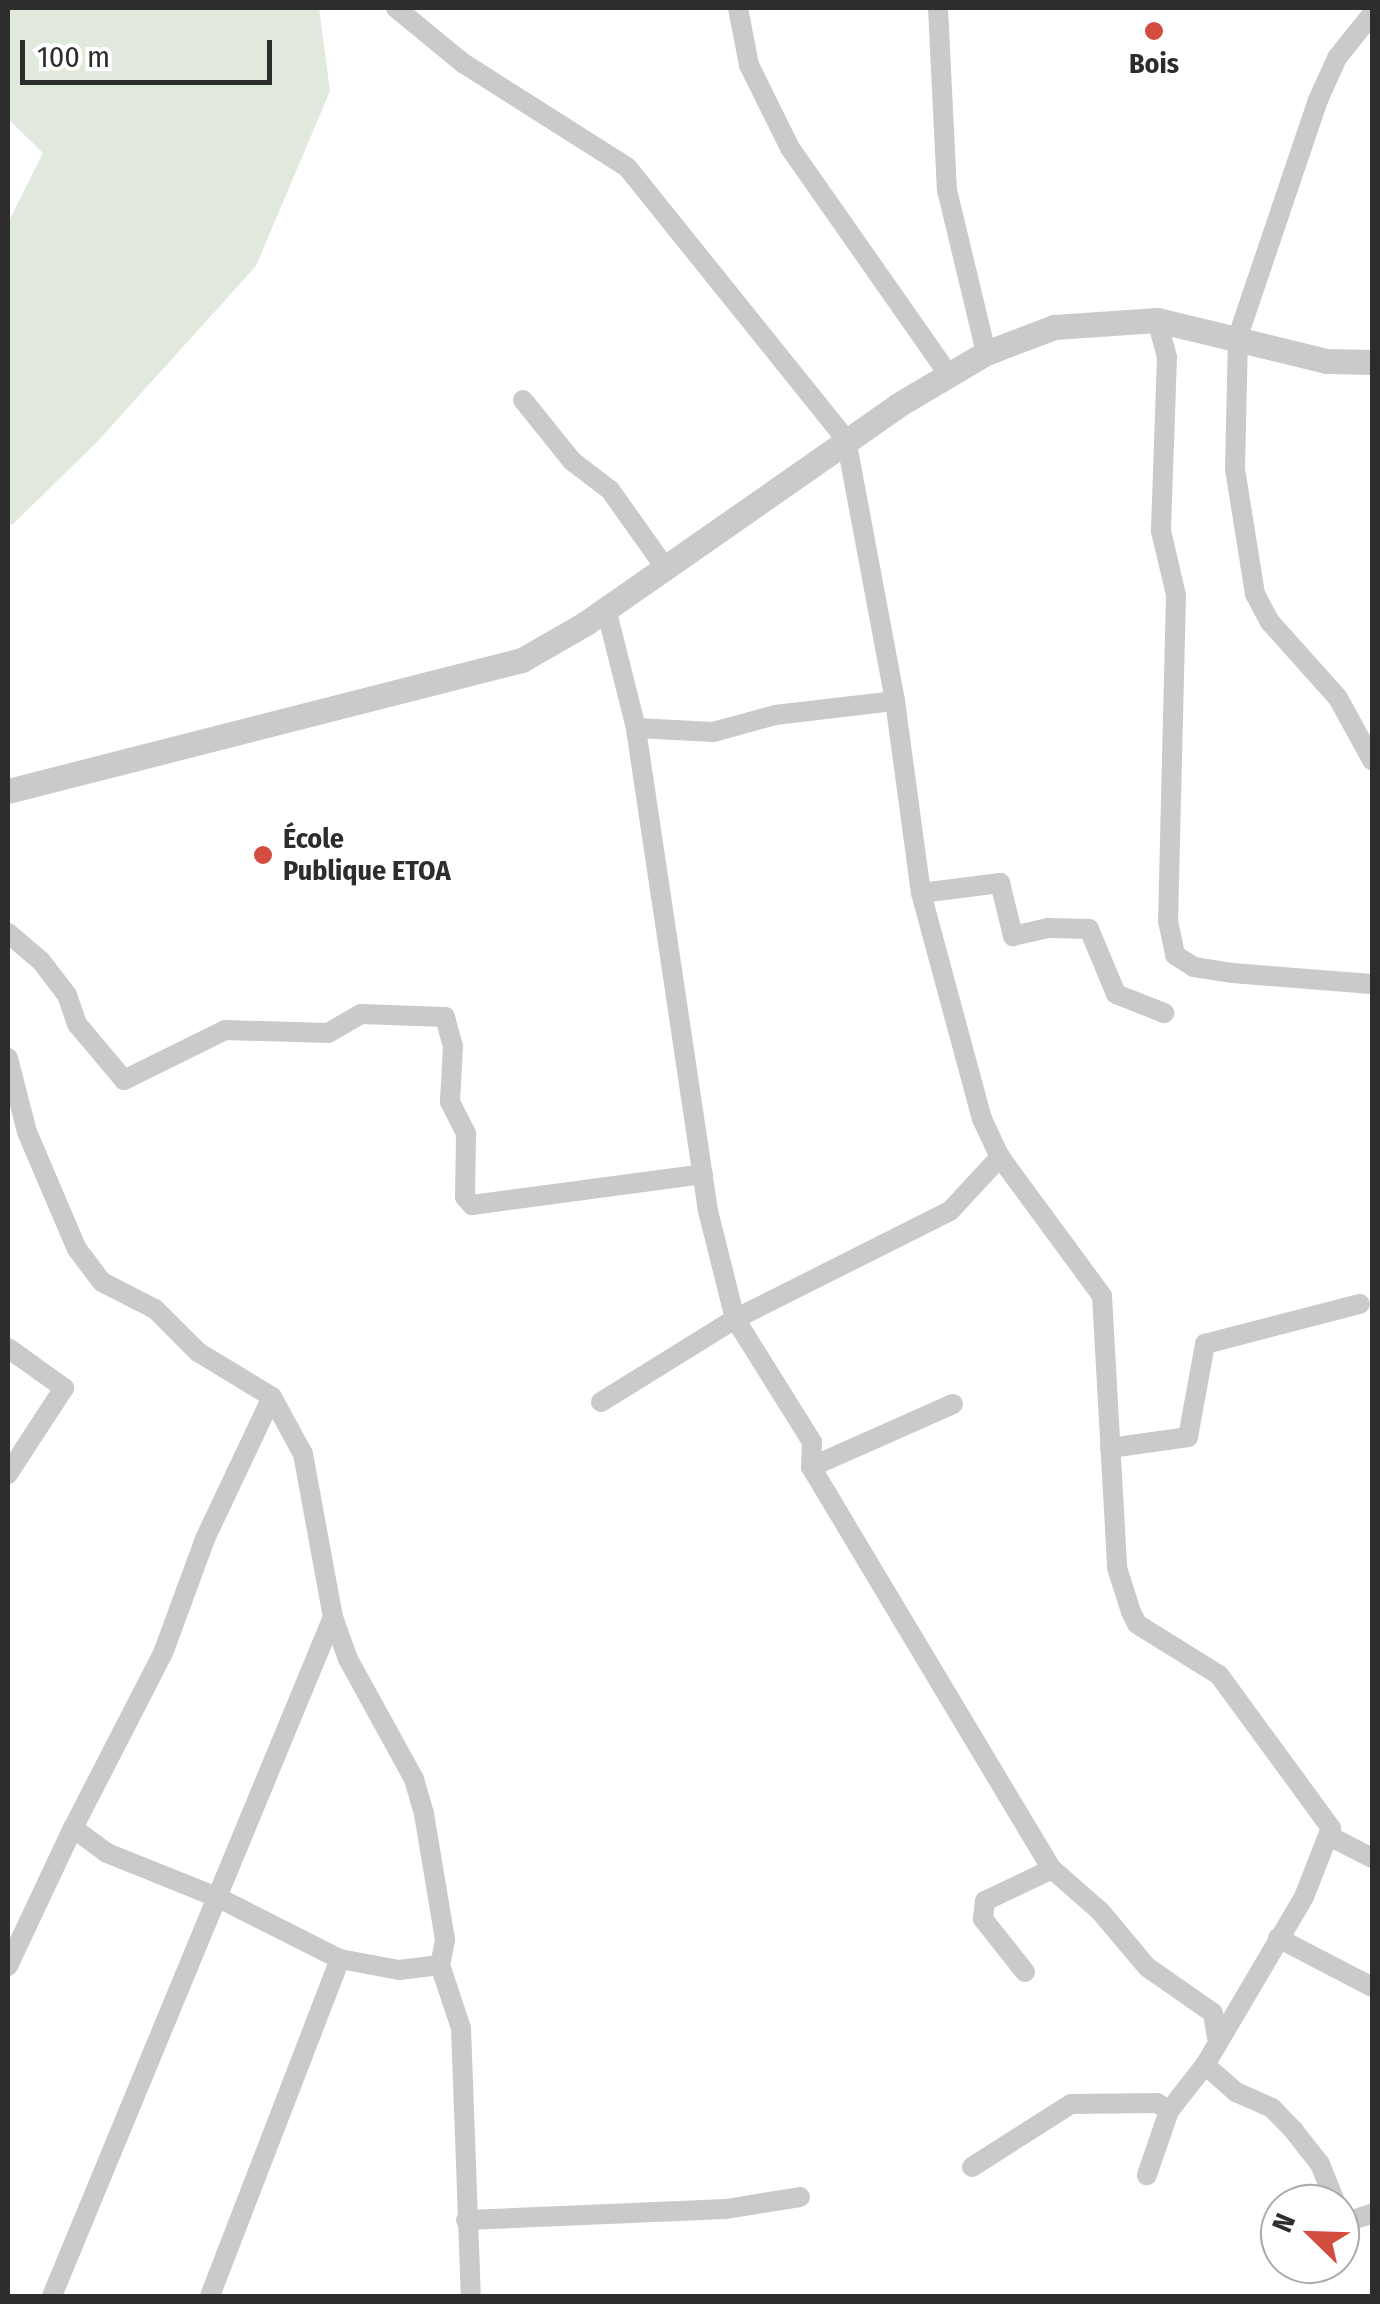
<!DOCTYPE html>
<html>
<head>
<meta charset="utf-8">
<style>
	body { margin:0 }
	#map { position:relative; width:1380px; height:2304px; overflow:hidden; background:#fff; font-family:"Fira Sans Condensed",sans-serif }
	div>[style] { position:absolute }
	.green>* { inset:0; background:#e1e9dc }
	.minor>* { height:20px; margin:-10px; padding:0 10px; transform-origin:10px; border-radius:10px; background:#cacaca }
	.tertiary>* { height:25px; margin:-12.5px; padding:0 12.5px; transform-origin:12.5px; border-radius:12.5px; background:#cacaca }
	.dots>* { width:28px; height:28px; translate:-50% -50%; box-sizing:border-box; border:5px solid #fff; border-radius:50% }
	span { translate:-50% -50%; white-space:nowrap; text-align:center; line-height:1.15; -webkit-text-stroke:10px #fff; paint-order:stroke }
	.poi-label { font-size:28px; color:#2d2d2d; font-weight:700 }
	.left { translate:0 -50%; text-align:left }
	.frame { position:absolute; inset:0; border:10px solid #2d2d2d; pointer-events:none }
	.north { position:absolute; left:1260px; top:2184px; width:100px; height:100px; box-sizing:border-box; background:#fff; border:2px solid #ababab; border-radius:50%; rotate:293deg; font-size:28px; font-weight:700; line-height:40px; text-align:center; color:#2d2d2d }
	.north::after { content:''; display:block; margin:auto; width:35px; height:45px; background:#d24d40; clip-path:polygon(50% 0,100% 100%,50% 72%,0 100%) }
	.scale { position:absolute; left:20px; top:40px; width:252px; height:45px; box-sizing:border-box; border:5px solid #2d2d2d; border-top:0; padding-left:12px; font-size:30px; line-height:35px; white-space:nowrap; color:#2d2d2d; -webkit-text-stroke:8px #fff; paint-order:stroke }
</style>
</head>
<body>
<div id="map">
	<div class="green">
		<div style="clip-path:polygon(8px 8px,319px 8px,330px 91px,256px 266px,96px 443px,13px 524px,8px 524px,8px 223px,43px 153px,8px 119px)"></div>
	</div>
	<div class="minor">
		<div style="left:396px;top:8px;width:87px;rotate:39.4deg"></div>
		<div style="left:463px;top:63px;width:194px;rotate:32.4deg"></div>
		<div style="left:627px;top:167px;width:349px;rotate:51.2deg"></div>
		<div style="left:846px;top:439px;width:267px;rotate:79.4deg"></div>
		<div style="left:738px;top:8px;width:58px;rotate:79.1deg"></div>
		<div style="left:749px;top:65px;width:93px;rotate:63.7deg"></div>
		<div style="left:790px;top:148px;width:277px;rotate:55deg"></div>
		<div style="left:938px;top:8px;width:182px;rotate:87.2deg"></div>
		<div style="left:947px;top:190px;width:168px;rotate:76.5deg"></div>
		<div style="left:1372px;top:14px;width:56px;rotate:128.5deg"></div>
		<div style="left:1337px;top:58px;width:46px;rotate:114.3deg"></div>
		<div style="left:1318px;top:100px;width:250px;rotate:108.7deg"></div>
		<div style="left:1238px;top:337px;width:132px;rotate:91.3deg"></div>
		<div style="left:1235px;top:469px;width:127px;rotate:80.9deg"></div>
		<div style="left:1255px;top:594px;width:32px;rotate:62deg"></div>
		<div style="left:1270px;top:622px;width:102px;rotate:48.2deg"></div>
		<div style="left:1338px;top:698px;width:71px;rotate:61.3deg"></div>
		<div style="left:1157px;top:320px;width:38px;rotate:75deg"></div>
		<div style="left:1167px;top:357px;width:174px;rotate:92deg"></div>
		<div style="left:1161px;top:531px;width:66px;rotate:76.8deg"></div>
		<div style="left:1176px;top:595px;width:326px;rotate:91.4deg"></div>
		<div style="left:1168px;top:921px;width:35px;rotate:78deg"></div>
		<div style="left:1175px;top:955px;width:22px;rotate:32deg"></div>
		<div style="left:1194px;top:967px;width:38px;rotate:9deg"></div>
		<div style="left:1232px;top:973px;width:140px;rotate:4.5deg"></div>
		<div style="left:523px;top:400px;width:78px;rotate:51.2deg"></div>
		<div style="left:572px;top:461px;width:48px;rotate:37.3deg"></div>
		<div style="left:610px;top:490px;width:93px;rotate:54.6deg"></div>
		<div style="left:636px;top:728px;width:77px;rotate:3deg"></div>
		<div style="left:713px;top:732px;width:64px;rotate:-15.3deg"></div>
		<div style="left:775px;top:715px;width:121px;rotate:-6.7deg"></div>
		<div style="left:895px;top:701px;width:194px;rotate:82.3deg"></div>
		<div style="left:921px;top:893px;width:234px;rotate:74.9deg"></div>
		<div style="left:982px;top:1119px;width:42px;rotate:64.7deg"></div>
		<div style="left:1000px;top:1157px;width:172px;rotate:53.7deg"></div>
		<div style="left:1102px;top:1296px;width:272px;rotate:86.8deg"></div>
		<div style="left:1117px;top:1568px;width:46px;rotate:72.3deg"></div>
		<div style="left:1131px;top:1612px;width:13px;rotate:63deg"></div>
		<div style="left:1137px;top:1624px;width:97px;rotate:31.9deg"></div>
		<div style="left:1219px;top:1675px;width:190px;rotate:53.8deg"></div>
		<div style="left:1331px;top:1828px;width:74px;rotate:111.4deg"></div>
		<div style="left:1304px;top:1897px;width:195px;rotate:120.5deg"></div>
		<div style="left:1205px;top:2065px;width:58px;rotate:128deg"></div>
		<div style="left:1169px;top:2111px;width:68px;rotate:109deg"></div>
		<div style="left:921px;top:893px;width:80px;rotate:-7.2deg"></div>
		<div style="left:1000px;top:883px;width:55px;rotate:76.2deg"></div>
		<div style="left:1013px;top:936px;width:37px;rotate:-13deg"></div>
		<div style="left:1049px;top:928px;width:40px;rotate:1.4deg"></div>
		<div style="left:1089px;top:929px;width:70px;rotate:67.4deg"></div>
		<div style="left:1116px;top:994px;width:52px;rotate:21.6deg"></div>
		<div style="left:8px;top:933px;width:43px;rotate:40.3deg"></div>
		<div style="left:41px;top:961px;width:43px;rotate:52.6deg"></div>
		<div style="left:67px;top:995px;width:31px;rotate:71deg"></div>
		<div style="left:77px;top:1024px;width:73px;rotate:50deg"></div>
		<div style="left:124px;top:1080px;width:113px;rotate:-26.3deg"></div>
		<div style="left:225px;top:1030px;width:103px;rotate:1.7deg"></div>
		<div style="left:328px;top:1033px;width:38px;rotate:-30deg"></div>
		<div style="left:361px;top:1014px;width:84px;rotate:2deg"></div>
		<div style="left:445px;top:1017px;width:30px;rotate:75deg"></div>
		<div style="left:453px;top:1046px;width:56px;rotate:93.1deg"></div>
		<div style="left:450px;top:1102px;width:36px;rotate:63deg"></div>
		<div style="left:466px;top:1134px;width:63px;rotate:90.9deg"></div>
		<div style="left:465px;top:1197px;width:11px;rotate:49deg"></div>
		<div style="left:472px;top:1205px;width:233px;rotate:-7.6deg"></div>
		<div style="left:8px;top:1058px;width:76px;rotate:75.6deg"></div>
		<div style="left:27px;top:1132px;width:127px;rotate:66.9deg"></div>
		<div style="left:77px;top:1249px;width:41px;rotate:52.9deg"></div>
		<div style="left:102px;top:1282px;width:59px;rotate:27deg"></div>
		<div style="left:155px;top:1309px;width:61px;rotate:45deg"></div>
		<div style="left:198px;top:1352px;width:87px;rotate:31.3deg"></div>
		<div style="left:272px;top:1397px;width:65px;rotate:61.5deg"></div>
		<div style="left:303px;top:1454px;width:166px;rotate:79.6deg"></div>
		<div style="left:333px;top:1617px;width:45px;rotate:70.3deg"></div>
		<div style="left:348px;top:1659px;width:137px;rotate:61.2deg"></div>
		<div style="left:414px;top:1779px;width:36px;rotate:74deg"></div>
		<div style="left:424px;top:1814px;width:128px;rotate:80.5deg"></div>
		<div style="left:445px;top:1940px;width:25px;rotate:101deg"></div>
		<div style="left:440px;top:1965px;width:66px;rotate:71.6deg"></div>
		<div style="left:461px;top:2028px;width:268px;rotate:87.9deg"></div>
		<div style="left:8px;top:1348px;width:69px;rotate:35.5deg"></div>
		<div style="left:64px;top:1388px;width:103px;rotate:123.1deg"></div>
		<div style="left:272px;top:1397px;width:157px;rotate:115.3deg"></div>
		<div style="left:205px;top:1539px;width:121px;rotate:110.2deg"></div>
		<div style="left:163px;top:1653px;width:197px;rotate:117.2deg"></div>
		<div style="left:73px;top:1828px;width:42px;rotate:36.3deg"></div>
		<div style="left:107px;top:1853px;width:121px;rotate:21.9deg"></div>
		<div style="left:219px;top:1898px;width:136px;rotate:26.8deg"></div>
		<div style="left:340px;top:1959px;width:60px;rotate:10.6deg"></div>
		<div style="left:399px;top:1970px;width:41px;rotate:-7deg"></div>
		<div style="left:601px;top:1402px;width:158px;rotate:-31.8deg"></div>
		<div style="left:735px;top:1319px;width:111px;rotate:-104deg"></div>
		<div style="left:708px;top:1211px;width:488px;rotate:-98.5deg"></div>
		<div style="left:636px;top:728px;width:123px;rotate:-104.1deg"></div>
		<div style="left:953px;top:1404px;width:155px;rotate:156.1deg"></div>
		<div style="left:811px;top:1467px;width:25px;rotate:-88deg"></div>
		<div style="left:812px;top:1442px;width:145px;rotate:-122deg"></div>
		<div style="left:735px;top:1319px;width:241px;rotate:-26.7deg"></div>
		<div style="left:950px;top:1211px;width:74px;rotate:-47.2deg"></div>
		<div style="left:1110px;top:1448px;width:79px;rotate:-8deg"></div>
		<div style="left:1188px;top:1437px;width:95px;rotate:-79.6deg"></div>
		<div style="left:1205px;top:1344px;width:160px;rotate:-14.5deg"></div>
		<div style="left:811px;top:1467px;width:469px;rotate:59.1deg"></div>
		<div style="left:1052px;top:1869px;width:64px;rotate:41.2deg"></div>
		<div style="left:1100px;top:1911px;width:73px;rotate:50deg"></div>
		<div style="left:1147px;top:1967px;width:80px;rotate:34.9deg"></div>
		<div style="left:1213px;top:2013px;width:24px;rotate:81deg"></div>
		<div style="left:1331px;top:1837px;width:46px;rotate:27.1deg"></div>
		<div style="left:1278px;top:1938px;width:106px;rotate:27.5deg"></div>
		<div style="left:8px;top:1966px;width:153px;rotate:-64.8deg"></div>
		<div style="left:1025px;top:1972px;width:68px;rotate:-128.4deg"></div>
		<div style="left:983px;top:1919px;width:18px;rotate:-84deg"></div>
		<div style="left:985px;top:1901px;width:74px;rotate:-25.5deg"></div>
		<div style="left:1205px;top:2065px;width:41px;rotate:41.1deg"></div>
		<div style="left:1236px;top:2092px;width:39px;rotate:24deg"></div>
		<div style="left:1272px;top:2108px;width:32px;rotate:46deg"></div>
		<div style="left:1294px;top:2131px;width:42px;rotate:51.8deg"></div>
		<div style="left:1320px;top:2164px;width:43px;rotate:68.2deg"></div>
		<div style="left:972px;top:2167px;width:117px;rotate:-32.5deg"></div>
		<div style="left:1071px;top:2104px;width:86px;rotate:-0.7deg"></div>
		<div style="left:1157px;top:2103px;width:14px;rotate:34deg"></div>
		<div style="left:1340px;top:2217px;width:6px;rotate:72deg"></div>
		<div style="left:1342px;top:2223px;width:31px;rotate:-17deg"></div>
		<div style="left:466px;top:2220px;width:260px;rotate:-2.4deg"></div>
		<div style="left:726px;top:2209px;width:75px;rotate:-9.2deg"></div>
		<div style="left:52px;top:2296px;width:735px;rotate:-67.52deg"></div>
		<div style="left:210px;top:2296px;width:361px;rotate:-68.9deg"></div>
	</div>
	<div class="tertiary">
		<div style="left:8px;top:791px;width:530px;rotate:-14.3deg"></div>
		<div style="left:522px;top:660px;width:74px;rotate:-30deg"></div>
		<div style="left:586px;top:623px;width:381px;rotate:-34.9deg"></div>
		<div style="left:898px;top:405px;width:102px;rotate:-30.6deg"></div>
		<div style="left:986px;top:353px;width:73px;rotate:-20.9deg"></div>
		<div style="left:1054px;top:327px;width:103px;rotate:-3.9deg"></div>
		<div style="left:1157px;top:320px;width:174px;rotate:13.6deg"></div>
		<div style="left:1326px;top:361px;width:46px;rotate:1.2deg"></div>
	</div>
	<div class="dots">
		<div style="left:1154px;top:31px;background:#d24d40"></div>
		<div style="left:263px;top:855px;background:#d24d40"></div>
	</div>
	<div class="poi-label">
		<span style="left:1154px;top:64px">Bois</span>
		<span class="left" style="left:283px;top:855px">École<br>Publique ETOA</span>
	</div>
	<div class="frame"></div>
	<div class="north">N</div>
	<div class="scale">100 m</div>
</div>
</body>
</html>
